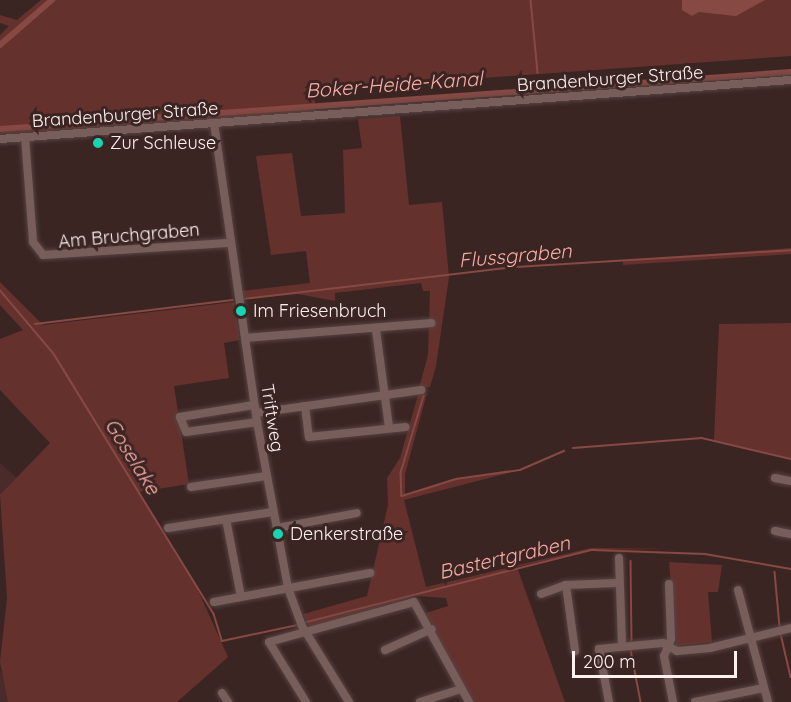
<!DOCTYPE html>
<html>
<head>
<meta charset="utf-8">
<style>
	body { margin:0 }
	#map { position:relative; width:791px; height:702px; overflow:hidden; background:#3b2523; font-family:Quicksand,sans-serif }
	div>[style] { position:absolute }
	.built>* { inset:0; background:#492c2a }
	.green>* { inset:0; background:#65312d }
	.water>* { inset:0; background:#874944 }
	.stream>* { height:1.5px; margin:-0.75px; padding:0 0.75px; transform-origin:0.75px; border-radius:0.75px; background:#874944 }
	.canal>* { height:6px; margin:-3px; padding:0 3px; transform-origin:3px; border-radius:3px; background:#874944 }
	.roads { filter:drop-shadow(0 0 2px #564442) drop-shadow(0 0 2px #564442) }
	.minor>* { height:8px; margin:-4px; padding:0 4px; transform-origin:4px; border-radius:4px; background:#785e5b }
	.dots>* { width:16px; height:16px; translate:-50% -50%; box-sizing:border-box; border:3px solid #3b2523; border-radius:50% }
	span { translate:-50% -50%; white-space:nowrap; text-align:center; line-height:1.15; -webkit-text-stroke:6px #3b2523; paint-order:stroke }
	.street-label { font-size:18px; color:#fdf1ef }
	.poi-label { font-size:18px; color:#fdf1ef }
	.left { translate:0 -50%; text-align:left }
	.water-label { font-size:20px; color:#fbada6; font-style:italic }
	.scale { position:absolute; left:572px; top:651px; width:165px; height:27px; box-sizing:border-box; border:3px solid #fdf1ef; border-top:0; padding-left:8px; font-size:18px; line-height:21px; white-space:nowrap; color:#fdf1ef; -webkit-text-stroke:4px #3b2523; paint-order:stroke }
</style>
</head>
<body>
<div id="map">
	<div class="built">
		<div style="clip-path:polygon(0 463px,19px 480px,0 496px)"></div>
		<div style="clip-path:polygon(0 669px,12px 702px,0 702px)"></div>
	</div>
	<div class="green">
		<div style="clip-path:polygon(41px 0,791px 0,791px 56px,315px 90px,315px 112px,0 134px,0 35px,9px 26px,0 23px,0 15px,17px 20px)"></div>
		<div style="clip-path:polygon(400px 116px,409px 205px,442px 202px,449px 277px,436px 366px,430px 387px,419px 388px,428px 355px,430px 291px,423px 291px,421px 283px,335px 293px,335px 301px,298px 294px,242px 299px,242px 291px,310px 283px,306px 251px,271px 255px,256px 156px,292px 153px,301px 216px,345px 213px,343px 150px,362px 148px,358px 119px)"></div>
		<div style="clip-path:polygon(791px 248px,791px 254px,623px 265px,623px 261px)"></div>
		<div style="clip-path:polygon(0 282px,43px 325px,234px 302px,240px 340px,224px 343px,229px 378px,174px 386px,189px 484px,138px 492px,197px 588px,228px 657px,177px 702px,8px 702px,0 662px,7px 598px,0 495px,50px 443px,0 390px,0 339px,23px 330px,0 305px)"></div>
		<div style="clip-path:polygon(791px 323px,791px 459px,714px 441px,719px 324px)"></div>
		<div style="clip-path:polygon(427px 393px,405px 474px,405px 496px,456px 479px,520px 470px,404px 500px,426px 587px,591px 548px,669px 549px,592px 550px,517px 567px,565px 702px,471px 702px,426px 613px,448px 606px,446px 598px,417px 596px,309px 627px,303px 614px,367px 596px,388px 505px,387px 478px,400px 458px,418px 395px)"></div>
		<div style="clip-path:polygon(669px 562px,722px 565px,718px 592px,708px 592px,712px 642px,676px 646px)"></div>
	</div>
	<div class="water">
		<div style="clip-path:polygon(765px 0,736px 16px,699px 12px,692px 16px,682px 10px,682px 0)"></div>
	</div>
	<div class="stream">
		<div style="left:531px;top:0;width:73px;rotate:84.5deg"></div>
		<div style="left:0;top:290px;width:84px;rotate:49.8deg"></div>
		<div style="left:54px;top:354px;width:305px;rotate:58.4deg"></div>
		<div style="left:214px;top:614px;width:28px;rotate:73deg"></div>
		<div style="left:222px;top:641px;width:78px;rotate:-11.9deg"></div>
		<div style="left:243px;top:299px;width:275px;rotate:-6.7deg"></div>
		<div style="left:516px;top:267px;width:276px;rotate:-3.5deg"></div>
		<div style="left:35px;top:324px;width:199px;rotate:-6.9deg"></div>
		<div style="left:424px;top:396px;width:80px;rotate:106.6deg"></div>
		<div style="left:401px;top:473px;width:23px;rotate:88deg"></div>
		<div style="left:402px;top:496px;width:57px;rotate:-17.5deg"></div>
		<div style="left:456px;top:479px;width:65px;rotate:-8deg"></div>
		<div style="left:520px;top:470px;width:48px;rotate:-23.4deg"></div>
		<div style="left:573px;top:448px;width:129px;rotate:-4.4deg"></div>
		<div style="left:702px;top:438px;width:91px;rotate:13.3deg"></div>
		<div style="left:631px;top:561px;width:81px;rotate:89.3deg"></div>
		<div style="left:775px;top:572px;width:55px;rotate:84.8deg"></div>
		<div style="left:303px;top:623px;width:298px;rotate:-14.2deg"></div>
		<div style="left:592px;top:550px;width:113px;rotate:2deg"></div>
		<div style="left:705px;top:554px;width:87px;rotate:9.9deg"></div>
		<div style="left:781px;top:634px;width:44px;rotate:76.9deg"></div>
		<div style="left:631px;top:650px;width:53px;rotate:79.1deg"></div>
	</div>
	<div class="canal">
		<div style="left:0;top:45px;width:69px;rotate:-40.9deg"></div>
		<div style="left:0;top:129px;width:793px;rotate:-4.12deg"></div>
	</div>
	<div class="roads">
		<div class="minor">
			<div style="left:214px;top:123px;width:302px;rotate:81.8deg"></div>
			<div style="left:257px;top:422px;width:169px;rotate:79.4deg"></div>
			<div style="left:288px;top:588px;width:40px;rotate:69.8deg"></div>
			<div style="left:302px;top:626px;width:89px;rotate:58.3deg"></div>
			<div style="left:25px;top:137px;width:105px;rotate:85.6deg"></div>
			<div style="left:33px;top:242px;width:16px;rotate:52deg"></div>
			<div style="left:43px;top:255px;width:188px;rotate:-3.7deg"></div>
			<div style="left:0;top:139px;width:793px;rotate:-4.27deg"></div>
			<div style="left:376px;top:330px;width:99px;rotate:82.4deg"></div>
			<div style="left:245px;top:338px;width:187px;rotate:-4.6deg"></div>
			<div style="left:254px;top:405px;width:75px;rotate:170.8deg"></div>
			<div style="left:180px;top:417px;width:16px;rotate:68deg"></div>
			<div style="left:186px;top:432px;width:72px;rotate:-8deg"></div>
			<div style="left:305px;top:406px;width:31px;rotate:83deg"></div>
			<div style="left:309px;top:437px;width:97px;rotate:-5.9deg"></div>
			<div style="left:256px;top:413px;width:167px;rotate:-7.9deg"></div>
			<div style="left:775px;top:478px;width:16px;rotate:11deg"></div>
			<div style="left:191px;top:487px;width:76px;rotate:-8.3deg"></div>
			<div style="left:226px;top:519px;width:79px;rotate:79.1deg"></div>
			<div style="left:168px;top:528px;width:106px;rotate:-8.7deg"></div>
			<div style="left:277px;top:528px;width:81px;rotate:-10.6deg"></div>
			<div style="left:775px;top:531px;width:16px;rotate:11deg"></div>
			<div style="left:619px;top:558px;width:87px;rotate:88deg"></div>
			<div style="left:669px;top:584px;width:55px;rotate:87.9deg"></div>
			<div style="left:671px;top:639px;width:18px;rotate:112deg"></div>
			<div style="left:664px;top:656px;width:47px;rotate:78.9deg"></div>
			<div style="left:566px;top:585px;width:67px;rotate:82.2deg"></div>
			<div style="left:738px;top:590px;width:116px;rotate:75deg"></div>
			<div style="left:541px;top:594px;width:27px;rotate:-20deg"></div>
			<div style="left:566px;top:585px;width:50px;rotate:-2.3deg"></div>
			<div style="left:214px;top:602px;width:159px;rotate:-10.5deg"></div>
			<div style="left:385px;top:650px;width:51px;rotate:-24.1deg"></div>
			<div style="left:222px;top:693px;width:11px;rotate:56deg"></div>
			<div style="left:306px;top:702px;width:70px;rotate:-121.7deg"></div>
			<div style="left:269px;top:642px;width:150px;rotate:-15.4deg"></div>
			<div style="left:414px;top:602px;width:114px;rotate:61.2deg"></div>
			<div style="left:420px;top:702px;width:43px;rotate:-17.6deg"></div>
			<div style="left:609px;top:702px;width:54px;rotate:-100.7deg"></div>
			<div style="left:599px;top:649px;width:64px;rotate:-5.4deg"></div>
			<div style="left:663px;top:643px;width:16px;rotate:30deg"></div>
			<div style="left:677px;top:651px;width:33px;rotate:-5deg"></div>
			<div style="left:710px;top:648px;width:83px;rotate:-13.9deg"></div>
			<div style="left:695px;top:702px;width:70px;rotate:-11.5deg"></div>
		</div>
	</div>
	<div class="dots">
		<div style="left:98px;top:143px;background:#15d5b3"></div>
		<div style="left:241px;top:311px;background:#15d5b3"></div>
		<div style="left:278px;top:534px;background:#15d5b3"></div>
	</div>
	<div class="street-label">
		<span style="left:610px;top:79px;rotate:-4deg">Brandenburger Straße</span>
		<span style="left:125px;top:115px;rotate:-4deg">Brandenburger Straße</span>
		<span style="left:129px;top:236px;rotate:-5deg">Am Bruchgraben</span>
		<span style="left:272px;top:418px;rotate:81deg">Triftweg</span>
	</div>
	<div class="poi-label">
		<span class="left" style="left:110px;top:143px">Zur Schleuse</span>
		<span class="left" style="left:253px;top:311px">Im Friesenbruch</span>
		<span class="left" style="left:290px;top:534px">Denkerstraße</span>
	</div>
	<div class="water-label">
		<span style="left:394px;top:84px;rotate:-4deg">Boker-Heide-Kanal</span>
		<span style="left:515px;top:255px;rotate:-5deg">Flussgraben</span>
		<span style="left:133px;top:456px;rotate:58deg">Goselake</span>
		<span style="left:504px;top:557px;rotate:-13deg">Bastertgraben</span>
	</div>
	<div class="scale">200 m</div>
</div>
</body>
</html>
